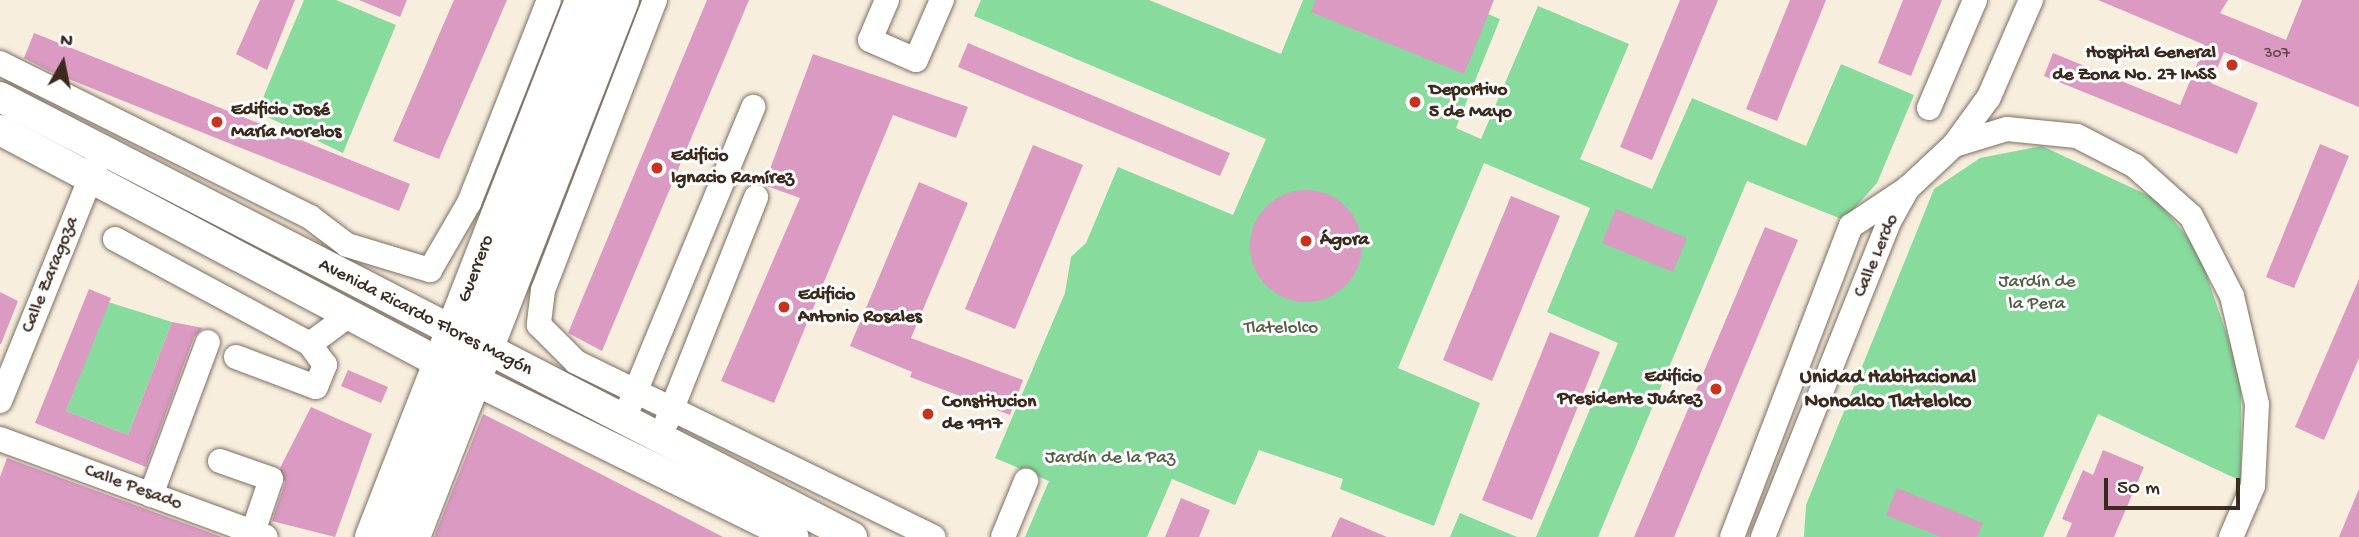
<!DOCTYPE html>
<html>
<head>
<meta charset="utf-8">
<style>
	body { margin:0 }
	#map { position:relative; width:2359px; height:537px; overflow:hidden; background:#f7eede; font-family:"Gochi Hand",sans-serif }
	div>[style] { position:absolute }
	.green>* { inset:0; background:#86db9d }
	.building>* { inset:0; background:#da9ac2 }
	.round { border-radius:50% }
	.roads { filter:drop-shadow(0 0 2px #7d6f61) drop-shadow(0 0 2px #7d6f61) }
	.minor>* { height:24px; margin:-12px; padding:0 12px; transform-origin:12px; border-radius:12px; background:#fff }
	.major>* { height:30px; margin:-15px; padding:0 15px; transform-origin:15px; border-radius:15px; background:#fff }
	.dots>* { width:19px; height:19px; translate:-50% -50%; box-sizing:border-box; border:4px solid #fff; border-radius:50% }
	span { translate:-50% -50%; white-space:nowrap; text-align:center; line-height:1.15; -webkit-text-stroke:6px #fff; paint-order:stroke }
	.number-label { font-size:16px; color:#634647 }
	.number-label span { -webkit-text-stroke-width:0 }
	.poi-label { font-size:19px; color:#3b2a1e; font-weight:700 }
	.right { translate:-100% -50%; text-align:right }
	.left { translate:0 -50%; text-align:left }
	.street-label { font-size:19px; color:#3b2a1e }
	.park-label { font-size:19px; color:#525f44 }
	.neighbourhood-label { font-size:21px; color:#3b2a1e; font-weight:700 }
	.north { position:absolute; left:28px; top:28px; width:70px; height:70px; -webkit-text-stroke:5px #fff; paint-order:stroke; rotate:9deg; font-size:19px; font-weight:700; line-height:28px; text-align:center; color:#3b2a1e }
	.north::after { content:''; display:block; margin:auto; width:24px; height:32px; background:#3b2a1e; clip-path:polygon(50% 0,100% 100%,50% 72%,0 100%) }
	.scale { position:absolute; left:2104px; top:478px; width:136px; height:32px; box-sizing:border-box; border:4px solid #3b2a1e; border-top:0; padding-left:9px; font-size:21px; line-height:24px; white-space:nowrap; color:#3b2a1e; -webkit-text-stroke:5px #fff; paint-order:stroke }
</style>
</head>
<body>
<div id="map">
	<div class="green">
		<div style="clip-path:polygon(304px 0,336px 0,396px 25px,343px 153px,257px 112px)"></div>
		<div style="clip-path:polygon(981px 0,1149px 0,1281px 54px,1303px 0,1454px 0,1500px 19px,1456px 128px,1481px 139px,1538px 6px,1629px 44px,1580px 159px,1652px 189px,1692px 98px,1806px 146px,1841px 64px,1914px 95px,1877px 183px,1844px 220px,1747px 181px,1598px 537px,1536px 537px,1618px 343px,1547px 312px,1590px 208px,1484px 163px,1398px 368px,1480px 403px,1434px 526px,1340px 489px,1343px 479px,1259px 450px,1235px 505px,1172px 479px,1147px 537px,1025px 537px,1049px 481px,995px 458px,1065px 293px,1071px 257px,1086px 243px,1118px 167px,1233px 215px,1266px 139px,974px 16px)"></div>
		<div style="clip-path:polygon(2042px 146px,2156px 199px,2198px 250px,2241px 376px,2241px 481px,2098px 414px,2043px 537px,1804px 537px,1806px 505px,1934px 189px,1980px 158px)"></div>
		<div style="clip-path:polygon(108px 302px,172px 322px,128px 435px,66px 411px)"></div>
		<div style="clip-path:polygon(1460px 513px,1517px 537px,1450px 537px)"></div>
	</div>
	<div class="building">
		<div style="clip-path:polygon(260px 0,295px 0,267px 70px,236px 54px)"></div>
		<div style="clip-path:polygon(359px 0,407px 0,400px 17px)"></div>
		<div style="clip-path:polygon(454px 0,507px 0,439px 159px,393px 141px)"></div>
		<div style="clip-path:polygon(707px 0,749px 0,602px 351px,568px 333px)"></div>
		<div style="clip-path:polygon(1316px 0,1494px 0,1464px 74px,1311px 12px)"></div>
		<div style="clip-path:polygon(1680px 0,1718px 0,1652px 160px,1620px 147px)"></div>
		<div style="clip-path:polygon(1790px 0,1826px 0,1777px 121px,1746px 109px)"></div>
		<div style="clip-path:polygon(1903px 0,1942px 0,1911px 76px,1878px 63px)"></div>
		<div style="clip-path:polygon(2098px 0,2228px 0,2220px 13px,2286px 40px,2302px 0,2359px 0,2359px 107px,2224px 52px,2211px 83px,2258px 103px,2237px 154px,2044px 76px,2053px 53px,2180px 105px,2205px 45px)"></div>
		<div style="clip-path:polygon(34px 33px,410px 184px,399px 211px,51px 72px,24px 58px)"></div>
		<div style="clip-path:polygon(968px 43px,1230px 153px,1220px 176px,958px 67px)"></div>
		<div style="clip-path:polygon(813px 54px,968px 107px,956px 138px,893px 115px,774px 403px,721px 381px,800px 198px,764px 185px)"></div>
		<div style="clip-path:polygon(2320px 144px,2349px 156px,2294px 288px,2266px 277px)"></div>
		<div style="clip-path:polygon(1033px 145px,1083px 165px,1015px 329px,965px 309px)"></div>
		<div style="clip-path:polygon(919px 182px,968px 203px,911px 338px,1023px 380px,1010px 415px,910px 377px,912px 372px,850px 346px)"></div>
		<div class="round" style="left:1250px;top:190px;width:112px;height:112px"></div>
		<div style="clip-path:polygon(1511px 196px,1560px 216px,1492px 381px,1443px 360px)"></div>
		<div style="clip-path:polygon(1616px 209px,1687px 238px,1673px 272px,1602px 243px)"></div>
		<div style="clip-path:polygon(1765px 227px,1798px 240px,1674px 537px,1634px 537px)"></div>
		<div style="clip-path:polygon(2359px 279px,2359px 358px,2324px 440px,2295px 427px)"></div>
		<div style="clip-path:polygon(89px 289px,111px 298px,66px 411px,128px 435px,172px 322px,203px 328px,194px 337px,146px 467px,35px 423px)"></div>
		<div style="clip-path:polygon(0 292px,18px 301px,1px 344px,0 344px)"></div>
		<div style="clip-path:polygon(1550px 332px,1600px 352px,1532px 520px,1482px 500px)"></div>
		<div style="clip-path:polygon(348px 370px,388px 387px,381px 403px,341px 386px)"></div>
		<div style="clip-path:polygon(311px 407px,372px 434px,335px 537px,272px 521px,285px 483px,280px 468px)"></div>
		<div style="clip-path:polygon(483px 414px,521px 433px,723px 537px,434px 537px)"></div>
		<div style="clip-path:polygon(2103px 450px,2144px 467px,2114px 537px,2066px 537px,2072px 523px,2062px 519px,2083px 470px,2093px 475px)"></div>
		<div style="clip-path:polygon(7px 458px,222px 537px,0 537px,0 477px)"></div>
		<div style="clip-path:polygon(1897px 488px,1983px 523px,1977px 537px,1941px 537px,1886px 515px)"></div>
		<div style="clip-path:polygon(2359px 489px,2359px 537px,2339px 537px)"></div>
		<div style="clip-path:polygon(1181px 498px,1210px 510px,1199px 537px,1165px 537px)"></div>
		<div style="clip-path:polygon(1340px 517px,1387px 537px,1331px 537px)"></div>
	</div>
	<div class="roads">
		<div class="minor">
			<div style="left:655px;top:0;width:311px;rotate:111.1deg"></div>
			<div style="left:543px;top:290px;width:35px;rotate:97deg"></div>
			<div style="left:539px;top:325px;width:52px;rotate:45deg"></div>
			<div style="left:576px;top:362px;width:398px;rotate:26.1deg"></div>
			<div style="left:887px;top:0;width:43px;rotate:113deg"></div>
			<div style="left:870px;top:40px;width:50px;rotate:23.5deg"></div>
			<div style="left:916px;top:60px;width:65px;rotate:-66.6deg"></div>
			<div style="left:0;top:63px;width:346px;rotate:26.4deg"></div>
			<div style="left:310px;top:217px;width:46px;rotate:37.1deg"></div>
			<div style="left:347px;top:245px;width:87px;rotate:16.8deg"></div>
			<div style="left:430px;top:270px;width:78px;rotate:-59.8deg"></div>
			<div style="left:469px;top:203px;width:218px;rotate:-68.5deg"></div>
			<div style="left:1929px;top:108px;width:117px;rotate:-66.9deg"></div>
			<div style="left:1954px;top:145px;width:55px;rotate:-16.8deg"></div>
			<div style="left:2007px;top:129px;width:70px;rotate:5.7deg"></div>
			<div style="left:2077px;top:136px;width:65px;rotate:27.3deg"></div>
			<div style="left:2135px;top:166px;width:75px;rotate:41.8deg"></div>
			<div style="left:2191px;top:216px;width:90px;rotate:62.9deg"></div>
			<div style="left:2232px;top:296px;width:111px;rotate:77deg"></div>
			<div style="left:2257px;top:404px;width:82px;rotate:92.8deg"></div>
			<div style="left:2253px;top:486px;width:56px;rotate:113.3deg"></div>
			<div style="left:115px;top:239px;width:221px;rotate:28.3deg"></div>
			<div style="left:310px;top:344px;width:49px;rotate:-36.6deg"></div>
			<div style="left:236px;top:357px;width:85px;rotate:20.6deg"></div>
			<div style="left:316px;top:387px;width:24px;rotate:-68deg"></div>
			<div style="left:325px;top:365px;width:26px;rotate:-126deg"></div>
			<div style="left:0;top:401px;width:258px;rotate:-67.9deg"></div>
			<div style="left:629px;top:407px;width:325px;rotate:-67.5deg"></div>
			<div style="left:667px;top:421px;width:241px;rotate:-68.3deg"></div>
			<div style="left:0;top:439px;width:283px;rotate:20.2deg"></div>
			<div style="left:220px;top:461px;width:54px;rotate:19.4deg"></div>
			<div style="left:271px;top:479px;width:56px;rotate:108.8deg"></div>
			<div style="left:151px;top:495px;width:163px;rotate:-69.6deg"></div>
			<div style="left:388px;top:537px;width:151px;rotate:-68.2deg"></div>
			<div style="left:444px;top:397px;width:29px;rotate:-55deg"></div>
			<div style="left:461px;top:373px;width:400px;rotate:-68.9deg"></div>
			<div style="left:1003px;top:537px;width:61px;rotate:-67.7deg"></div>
			<div style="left:1732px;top:537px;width:333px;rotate:-69.1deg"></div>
			<div style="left:1851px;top:226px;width:65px;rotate:-33.7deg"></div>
			<div style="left:1763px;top:537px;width:341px;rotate:-68.2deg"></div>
			<div style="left:1890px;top:220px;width:37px;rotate:-61deg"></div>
			<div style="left:1908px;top:188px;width:63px;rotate:-43.1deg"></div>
			<div style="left:1954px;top:145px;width:59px;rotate:-53.9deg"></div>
			<div style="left:1989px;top:97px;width:106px;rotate:-66.6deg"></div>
		</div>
		<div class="major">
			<div style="left:0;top:97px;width:959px;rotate:27.31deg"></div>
			<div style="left:0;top:130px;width:498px;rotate:27.9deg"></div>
			<div style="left:440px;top:363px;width:394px;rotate:26.2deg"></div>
			<div style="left:370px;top:537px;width:577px;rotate:-68.64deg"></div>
			<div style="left:415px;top:537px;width:576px;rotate:-68.73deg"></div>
		</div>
	</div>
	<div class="dots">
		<div style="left:2232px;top:65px;background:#c8321e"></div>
		<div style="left:1415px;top:102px;background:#c8321e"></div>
		<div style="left:217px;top:122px;background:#c8321e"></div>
		<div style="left:657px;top:168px;background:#c8321e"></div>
		<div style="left:1306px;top:241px;background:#c8321e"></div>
		<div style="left:784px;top:307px;background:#c8321e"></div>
		<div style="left:1716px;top:389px;background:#c8321e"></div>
		<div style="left:928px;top:414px;background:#c8321e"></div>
	</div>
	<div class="number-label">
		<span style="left:2277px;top:55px">307</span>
	</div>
	<div class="poi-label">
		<span class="right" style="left:2216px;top:65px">Hospital General<br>de Zona No. 27 IMSS</span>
		<span class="left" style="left:1429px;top:102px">Deportivo<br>5 de Mayo</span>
		<span class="left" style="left:231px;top:122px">Edificio José<br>María Morelos</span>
		<span class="left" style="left:671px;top:168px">Edificio<br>Ignacio Ramírez</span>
		<span class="left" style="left:1320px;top:241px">Ágora</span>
		<span class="left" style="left:798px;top:307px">Edificio<br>Antonio Rosales</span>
		<span class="right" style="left:1702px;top:389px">Edificio<br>Presidente Juárez</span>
		<span class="left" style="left:942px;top:414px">Constitucion<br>de 1917</span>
	</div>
	<div class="street-label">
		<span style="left:1877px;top:256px;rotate:-67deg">Calle Lerdo</span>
		<span style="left:477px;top:269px;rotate:-69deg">Guerrero</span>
		<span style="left:51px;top:275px;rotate:-68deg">Calle Zaragoza</span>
		<span style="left:425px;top:318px;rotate:27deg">Avenida Ricardo Flores Magón</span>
		<span style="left:133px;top:488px;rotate:20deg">Calle Pesado</span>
	</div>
	<div class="park-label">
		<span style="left:2037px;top:294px">Jardín de<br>la Pera</span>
		<span style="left:1281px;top:329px">Tlatelolco</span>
		<span style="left:1110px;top:459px">Jardín de la Paz</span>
	</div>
	<div class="neighbourhood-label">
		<span style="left:1888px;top:391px">Unidad Habitacional<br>Nonoalco Tlatelolco</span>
	</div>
	<div class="north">N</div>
	<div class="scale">50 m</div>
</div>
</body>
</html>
